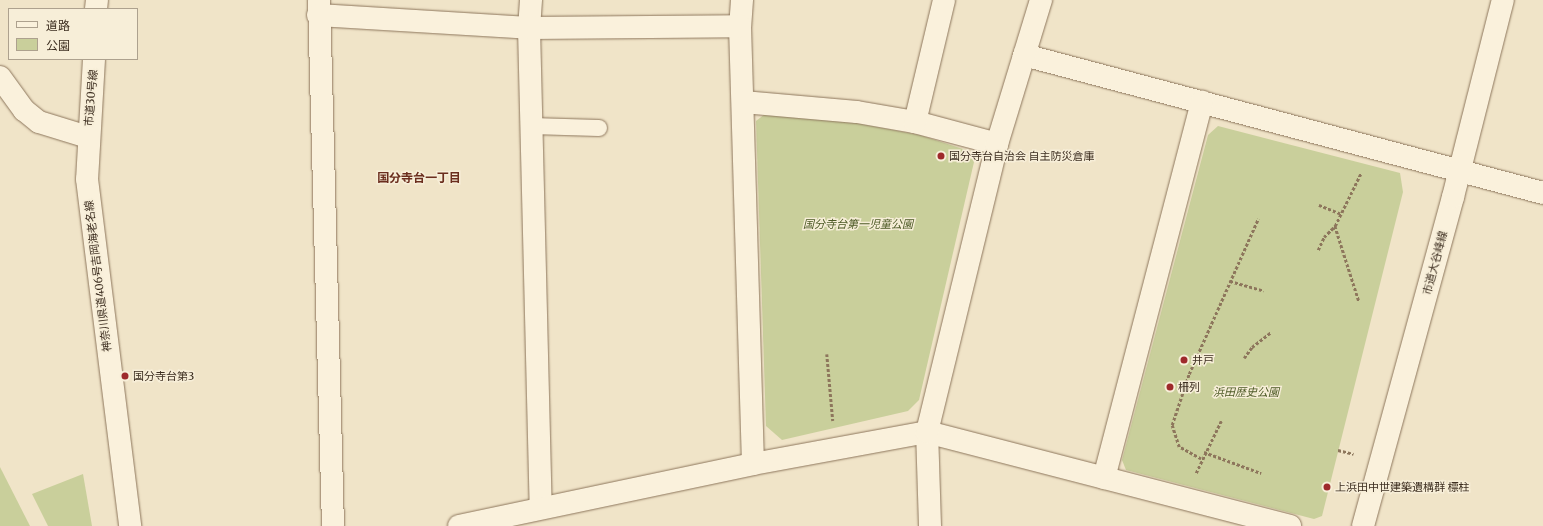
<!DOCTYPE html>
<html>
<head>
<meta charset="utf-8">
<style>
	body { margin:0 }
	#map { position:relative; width:1543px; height:526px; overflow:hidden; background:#f0e4c8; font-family:Merriweather,"Noto Sans JP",serif }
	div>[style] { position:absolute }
	.green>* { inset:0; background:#c9cf9b }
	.path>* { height:2.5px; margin-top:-1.25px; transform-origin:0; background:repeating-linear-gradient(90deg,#8d765c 0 3px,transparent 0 5px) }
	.roads { filter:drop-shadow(0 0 1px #8d765c) drop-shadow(0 0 1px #8d765c) }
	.lane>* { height:16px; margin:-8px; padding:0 8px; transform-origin:8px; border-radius:8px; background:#faf1dc }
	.street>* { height:22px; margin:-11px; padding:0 11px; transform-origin:11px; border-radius:11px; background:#faf1dc }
	.secondary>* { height:22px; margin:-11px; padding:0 11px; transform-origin:11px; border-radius:11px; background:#faf1dc }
	.dots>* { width:11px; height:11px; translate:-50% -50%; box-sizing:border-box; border:2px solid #f7eed8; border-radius:50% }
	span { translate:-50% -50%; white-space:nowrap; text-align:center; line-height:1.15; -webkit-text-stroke:3px #f7eed8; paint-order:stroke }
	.street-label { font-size:11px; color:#3d2e20 }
	.poi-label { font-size:11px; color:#3d2e20 }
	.left { translate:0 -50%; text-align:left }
	.park-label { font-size:11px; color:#4d5a26; font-style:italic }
	.neighbourhood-label { font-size:12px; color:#6b2e1e; font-weight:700 }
	.legend { position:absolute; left:8px; top:8px; width:130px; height:52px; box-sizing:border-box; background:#f7eed8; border:1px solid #ada18e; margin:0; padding:5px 7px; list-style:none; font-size:12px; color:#3d2e20 }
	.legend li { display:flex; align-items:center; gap:8px; height:20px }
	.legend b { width:20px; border:1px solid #ada18e }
</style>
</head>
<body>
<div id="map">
	<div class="green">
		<div style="clip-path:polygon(765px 114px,856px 123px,920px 135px,966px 150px,974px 162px,919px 400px,908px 411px,782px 440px,766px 426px,756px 121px)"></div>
		<div style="clip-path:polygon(1218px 126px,1400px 173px,1403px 192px,1322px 516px,1314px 519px,1126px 470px,1122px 460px,1208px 135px)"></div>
		<div style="clip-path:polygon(0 467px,30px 526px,0 526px)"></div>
		<div style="clip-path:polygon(83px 474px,92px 526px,48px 526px,32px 494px)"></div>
	</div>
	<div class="path">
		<div style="left:1319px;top:205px;width:24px;rotate:22deg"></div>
		<div style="left:1335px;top:226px;width:79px;rotate:72.3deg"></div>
		<div style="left:1318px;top:250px;width:14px;rotate:-65deg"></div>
		<div style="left:1324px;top:237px;width:16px;rotate:-45deg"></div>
		<div style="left:1335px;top:226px;width:59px;rotate:-63.9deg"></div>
		<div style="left:1230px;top:281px;width:35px;rotate:16deg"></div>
		<div style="left:827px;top:354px;width:67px;rotate:84.9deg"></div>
		<div style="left:1244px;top:358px;width:14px;rotate:-54deg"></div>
		<div style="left:1252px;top:347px;width:24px;rotate:-38deg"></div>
		<div style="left:1338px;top:450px;width:16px;rotate:14deg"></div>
		<div style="left:1204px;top:452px;width:61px;rotate:20.2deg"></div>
		<div style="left:1201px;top:459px;width:25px;rotate:-151deg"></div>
		<div style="left:1179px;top:447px;width:23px;rotate:-108deg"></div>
		<div style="left:1172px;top:425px;width:54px;rotate:-71.6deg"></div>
		<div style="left:1189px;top:374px;width:170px;rotate:-66deg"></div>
		<div style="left:1196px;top:473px;width:58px;rotate:-64.3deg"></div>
	</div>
	<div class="roads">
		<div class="lane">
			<div style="left:531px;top:126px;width:68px;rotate:1.7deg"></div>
		</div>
		<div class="street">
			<div style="left:319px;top:0;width:526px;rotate:88.48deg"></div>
			<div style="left:531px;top:0;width:28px;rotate:94deg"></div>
			<div style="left:529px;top:28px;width:479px;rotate:88.6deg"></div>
			<div style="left:742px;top:0;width:26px;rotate:94deg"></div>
			<div style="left:740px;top:26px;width:438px;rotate:88.3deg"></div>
			<div style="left:318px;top:15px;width:211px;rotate:3.5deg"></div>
			<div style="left:529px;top:28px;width:211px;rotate:-0.5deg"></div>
			<div style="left:1024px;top:55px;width:537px;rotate:14.89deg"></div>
			<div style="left:743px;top:102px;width:114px;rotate:5deg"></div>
			<div style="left:857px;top:112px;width:59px;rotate:9.8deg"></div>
			<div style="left:915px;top:122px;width:85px;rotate:15deg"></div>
			<div style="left:915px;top:122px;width:125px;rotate:-76.6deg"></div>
			<div style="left:1104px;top:478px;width:389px;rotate:-75.4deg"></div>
			<div style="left:459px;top:526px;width:300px;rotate:-11.9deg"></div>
			<div style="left:753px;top:464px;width:177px;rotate:-10.4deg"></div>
			<div style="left:927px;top:432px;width:375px;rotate:14.5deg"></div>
			<div style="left:930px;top:526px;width:94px;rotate:-91.8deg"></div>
			<div style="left:927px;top:432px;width:296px;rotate:-76.3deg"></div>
			<div style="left:997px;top:144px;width:151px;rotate:-73deg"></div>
		</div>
		<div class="secondary">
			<div style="left:96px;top:9px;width:9px;rotate:-84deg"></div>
			<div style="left:94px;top:59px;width:120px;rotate:93.3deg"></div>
			<div style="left:87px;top:179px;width:350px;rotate:82.9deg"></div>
			<div style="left:0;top:77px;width:41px;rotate:54deg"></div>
			<div style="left:24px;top:110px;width:19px;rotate:39deg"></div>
			<div style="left:39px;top:122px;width:51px;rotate:17deg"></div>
			<div style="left:1363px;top:526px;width:341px;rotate:-74.7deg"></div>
			<div style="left:1453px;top:197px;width:203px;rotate:-75.8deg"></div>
		</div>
	</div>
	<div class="dots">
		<div style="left:941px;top:156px;background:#9e2a2b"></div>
		<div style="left:1184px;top:360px;background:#9e2a2b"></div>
		<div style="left:125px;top:376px;background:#9e2a2b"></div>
		<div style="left:1170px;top:387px;background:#9e2a2b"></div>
		<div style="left:1327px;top:487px;background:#9e2a2b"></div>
	</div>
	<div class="street-label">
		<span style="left:91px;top:98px;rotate:-85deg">市道30号線</span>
		<span style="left:1435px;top:263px;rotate:-75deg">市道大谷峰線</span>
		<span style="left:98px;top:276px;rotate:-97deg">神奈川県道406号吉岡海老名線</span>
	</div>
	<div class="poi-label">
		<span class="left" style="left:949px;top:156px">国分寺台自治会 自主防災倉庫</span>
		<span class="left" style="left:1192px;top:360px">井戸</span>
		<span class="left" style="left:133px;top:376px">国分寺台第3</span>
		<span class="left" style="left:1178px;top:387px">柵列</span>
		<span class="left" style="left:1335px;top:487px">上浜田中世建築遺構群 標柱</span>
	</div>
	<div class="park-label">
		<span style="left:858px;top:224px">国分寺台第一児童公園</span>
		<span style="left:1246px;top:392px">浜田歴史公園</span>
	</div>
	<div class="neighbourhood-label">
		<span style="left:419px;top:178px">国分寺台一丁目</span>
	</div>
	<ul class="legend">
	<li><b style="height:5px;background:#faf1dc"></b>道路</li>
	<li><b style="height:11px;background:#c9cf9b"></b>公園</li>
	</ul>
</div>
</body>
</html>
